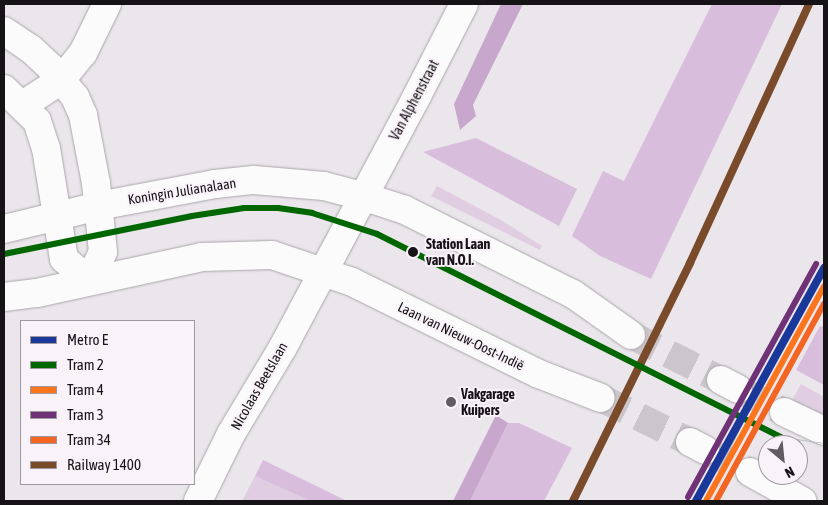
<!DOCTYPE html>
<html>
<head>
<meta charset="utf-8">
<style>
	body { margin:0 }
	#map { position:relative; width:828px; height:505px; overflow:hidden; background:#eae6eb; font-family:"Asap Condensed",sans-serif }
	div>[style] { position:absolute }
	.green>* { inset:0; background:#e0cde1 }
	.forest>* { inset:0; background:#d9bddc }
	.water>* { inset:0; background:#c8a7cc }
	.major-tunnel>* { height:28px; margin-top:-14px; transform-origin:0; background:repeating-linear-gradient(90deg,#cac6cb 0 28px,transparent 0 42px) }
	.roads { filter:drop-shadow(0 0 1px #a9a6a9) drop-shadow(0 0 1px #a9a6a9) }
	.minor>* { height:28px; margin:-14px; padding:0 14px; transform-origin:14px; border-radius:14px; background:#fcfbfc }
	.major>* { height:28px; margin:-14px; padding:0 14px; transform-origin:14px; border-radius:14px; background:#fcfbfc }
	.tram>* { height:1px; margin:-0.5px; padding:0 0.5px; transform-origin:0.5px; border-radius:0.5px; background:#bababb }
	.rail-1>* { height:8px; margin:-4px; padding:0 4px; transform-origin:4px; border-radius:4px; background:#7a4b2a }
	.tram-1>* { height:6px; margin:-3px; padding:0 3px; transform-origin:3px; border-radius:3px; background:#060 }
	.tram-2>* { height:6px; margin:-3px; padding:0 3px; transform-origin:3px; border-radius:3px; background:#fc751c }
	.tram-3>* { height:6px; margin:-3px; padding:0 3px; transform-origin:3px; border-radius:3px; background:#703276 }
	.tram-4>* { height:6px; margin:-3px; padding:0 3px; transform-origin:3px; border-radius:3px; background:#f26522 }
	.metro-1>* { height:8px; margin:-4px; padding:0 4px; transform-origin:4px; border-radius:4px; background:#1a389a }
	.dots>* { width:14px; height:14px; translate:-50% -50%; box-sizing:border-box; border:2px solid #f9f2f9; border-radius:50% }
	span { translate:-50% -50%; white-space:nowrap; text-align:center; line-height:1.15; -webkit-text-stroke:4px #f9f2f9; paint-order:stroke }
	.street-label { font-size:14px; color:#151315 }
	.stop-label { font-size:14px; color:#151315; font-weight:700 }
	.left { translate:0 -50%; text-align:left }
	.poi-label { font-size:14px; color:#151315; font-weight:700 }
	.frame { position:absolute; inset:0; border:5px solid #151315; pointer-events:none }
	.legend { position:absolute; left:20px; top:320px; width:175px; height:165px; box-sizing:border-box; background:#f9f2f9; border:1px solid #9e999e; margin:0; padding:6px 9px; list-style:none; font-size:15px; color:#151315 }
	.legend li { display:flex; align-items:center; gap:10px; height:25px }
	.legend b { width:25px; border:1px solid #9e999e }
	.north { position:absolute; left:758px; top:435px; width:50px; height:50px; box-sizing:border-box; background:#f9f2f9; border:1px solid #9e999e; border-radius:50%; rotate:152deg; font-size:14px; font-weight:700; line-height:20px; text-align:center; color:#151315 }
	.north::after { content:''; display:block; margin:auto; width:18px; height:22px; background:#605d60; clip-path:polygon(50% 0,100% 100%,50% 72%,0 100%) }
</style>
</head>
<body>
<div id="map">
	<div class="green">
		<div style="clip-path:polygon(437px 186px,501px 220px,542px 246px,540px 250px,431px 196px)"></div>
		<div style="clip-path:polygon(801px 384px,824px 397px,824px 418px,791px 402px)"></div>
		<div style="clip-path:polygon(255px 476px,310px 501px,242px 501px)"></div>
	</div>
	<div class="forest">
		<div style="clip-path:polygon(712px 4px,782px 4px,651px 279px,600px 256px,572px 236px,603px 171px,624px 181px)"></div>
		<div style="clip-path:polygon(476px 138px,577px 189px,559px 226px,423px 152px)"></div>
		<div style="clip-path:polygon(820px 326px,824px 327px,824px 385px,796px 370px)"></div>
		<div style="clip-path:polygon(508px 423px,519px 423px,572px 448px,544px 501px,470px 501px)"></div>
		<div style="clip-path:polygon(263px 460px,347px 501px,310px 501px,255px 476px)"></div>
	</div>
	<div class="water">
		<div style="clip-path:polygon(501px 4px,523px 4px,473px 105px,476px 116px,460px 130px,454px 104px)"></div>
		<div style="clip-path:polygon(496px 415px,508px 423px,470px 501px,453px 501px)"></div>
	</div>
	<div class="major-tunnel">
		<div style="left:631px;top:335px;width:101px;rotate:26.6deg"></div>
		<div style="left:738px;top:389px;width:51px;rotate:26.6deg"></div>
		<div style="left:601px;top:398px;width:99px;rotate:26.3deg"></div>
		<div style="left:705px;top:450px;width:50px;rotate:26.1deg"></div>
	</div>
	<div class="roads">
		<div class="minor">
			<div style="left:23px;top:105px;width:45px;rotate:-33.3deg"></div>
			<div style="left:61px;top:80px;width:35px;rotate:-51deg"></div>
			<div style="left:83px;top:53px;width:55px;rotate:-63.9deg"></div>
			<div style="left:198px;top:501px;width:75px;rotate:-63.8deg"></div>
			<div style="left:231px;top:434px;width:101px;rotate:-59.1deg"></div>
			<div style="left:283px;top:347px;width:285px;rotate:-61.9deg"></div>
			<div style="left:417px;top:96px;width:103px;rotate:-62.9deg"></div>
		</div>
		<div class="major">
			<div style="left:4px;top:31px;width:32px;rotate:34deg"></div>
			<div style="left:31px;top:49px;width:26px;rotate:43deg"></div>
			<div style="left:50px;top:67px;width:39px;rotate:50deg"></div>
			<div style="left:75px;top:97px;width:20px;rotate:66deg"></div>
			<div style="left:83px;top:115px;width:69px;rotate:79.2deg"></div>
			<div style="left:96px;top:183px;width:69px;rotate:84.2deg"></div>
			<div style="left:103px;top:252px;width:32px;rotate:116deg"></div>
			<div style="left:4px;top:89px;width:46px;rotate:44.1deg"></div>
			<div style="left:37px;top:121px;width:28px;rotate:72deg"></div>
			<div style="left:46px;top:148px;width:112px;rotate:80.8deg"></div>
			<div style="left:64px;top:259px;width:33px;rotate:41deg"></div>
			<div style="left:4px;top:229px;width:97px;rotate:-13.7deg"></div>
			<div style="left:98px;top:206px;width:119px;rotate:-10.6deg"></div>
			<div style="left:215px;top:184px;width:39px;rotate:-6deg"></div>
			<div style="left:254px;top:180px;width:70px;rotate:4.9deg"></div>
			<div style="left:324px;top:186px;width:39px;rotate:15deg"></div>
			<div style="left:362px;top:196px;width:45px;rotate:18deg"></div>
			<div style="left:405px;top:210px;width:188px;rotate:26.6deg"></div>
			<div style="left:573px;top:294px;width:71px;rotate:35.3deg"></div>
			<div style="left:4px;top:297px;width:33px;rotate:-7deg"></div>
			<div style="left:37px;top:293px;width:169px;rotate:-12.3deg"></div>
			<div style="left:202px;top:257px;width:70px;rotate:-1.6deg"></div>
			<div style="left:272px;top:255px;width:84px;rotate:18.6deg"></div>
			<div style="left:352px;top:282px;width:208px;rotate:26.2deg"></div>
			<div style="left:539px;top:374px;width:66px;rotate:21.2deg"></div>
			<div style="left:721px;top:380px;width:19px;rotate:28deg"></div>
			<div style="left:784px;top:412px;width:44px;rotate:25.4deg"></div>
			<div style="left:690px;top:442px;width:17px;rotate:28deg"></div>
			<div style="left:750px;top:472px;width:60px;rotate:29.1deg"></div>
		</div>
	</div>
	<div class="tram">
		<div style="left:761px;top:427px;width:30px;rotate:21deg"></div>
		<div style="left:789px;top:438px;width:35px;rotate:8deg"></div>
		<div style="left:705px;top:501px;width:125px;rotate:-64.9deg"></div>
	</div>
	<div class="rail-1">
		<div style="left:573px;top:501px;width:265px;rotate:-63.8deg"></div>
		<div style="left:690px;top:263px;width:285px;rotate:-65.3deg"></div>
	</div>
	<div class="tram-1">
		<div style="left:4px;top:254px;width:192px;rotate:-11.4deg"></div>
		<div style="left:192px;top:216px;width:53px;rotate:-8.7deg"></div>
		<div style="left:244px;top:208px;width:34px"></div>
		<div style="left:278px;top:208px;width:34px;rotate:8deg"></div>
		<div style="left:312px;top:213px;width:68px;rotate:17.9deg"></div>
		<div style="left:377px;top:234px;width:469px;rotate:26.7deg"></div>
	</div>
	<div class="tram-2">
		<div style="left:706px;top:501px;width:245px;rotate:-61.2deg"></div>
	</div>
	<div class="tram-3">
		<div style="left:688px;top:497px;width:266px;rotate:-61.2deg"></div>
	</div>
	<div class="tram-4">
		<div style="left:716px;top:501px;width:225px;rotate:-61.3deg"></div>
	</div>
	<div class="metro-1">
		<div style="left:696px;top:501px;width:266px;rotate:-61.2deg"></div>
	</div>
	<div class="dots">
		<div style="left:413px;top:252px;background:#151315"></div>
		<div style="left:451px;top:402px;background:#605d60"></div>
	</div>
	<div class="street-label">
		<span style="left:414px;top:100px;rotate:-62deg">Van Alphenstraat</span>
		<span style="left:182px;top:191px;rotate:-9deg">Koningin Julianalaan</span>
		<span style="left:461px;top:336px;rotate:26deg">Laan van Nieuw-Oost-Indië</span>
		<span style="left:259px;top:386px;rotate:-60deg">Nicolaas Beetslaan</span>
	</div>
	<div class="stop-label">
		<span class="left" style="left:426px;top:252px">Station Laan<br>van N.O.I.</span>
	</div>
	<div class="poi-label">
		<span class="left" style="left:461px;top:402px">Vakgarage<br>Kuipers</span>
	</div>
	<div class="frame"></div>
	<ul class="legend">
	<li><b style="height:6px;background:#1a389a"></b>Metro E</li>
	<li><b style="height:6px;background:#060"></b>Tram 2</li>
	<li><b style="height:6px;background:#fc751c"></b>Tram 4</li>
	<li><b style="height:6px;background:#703276"></b>Tram 3</li>
	<li><b style="height:6px;background:#f26522"></b>Tram 34</li>
	<li><b style="height:6px;background:#7a4b2a"></b>Railway 1400</li>
	</ul>
	<div class="north">N</div>
</div>
</body>
</html>
